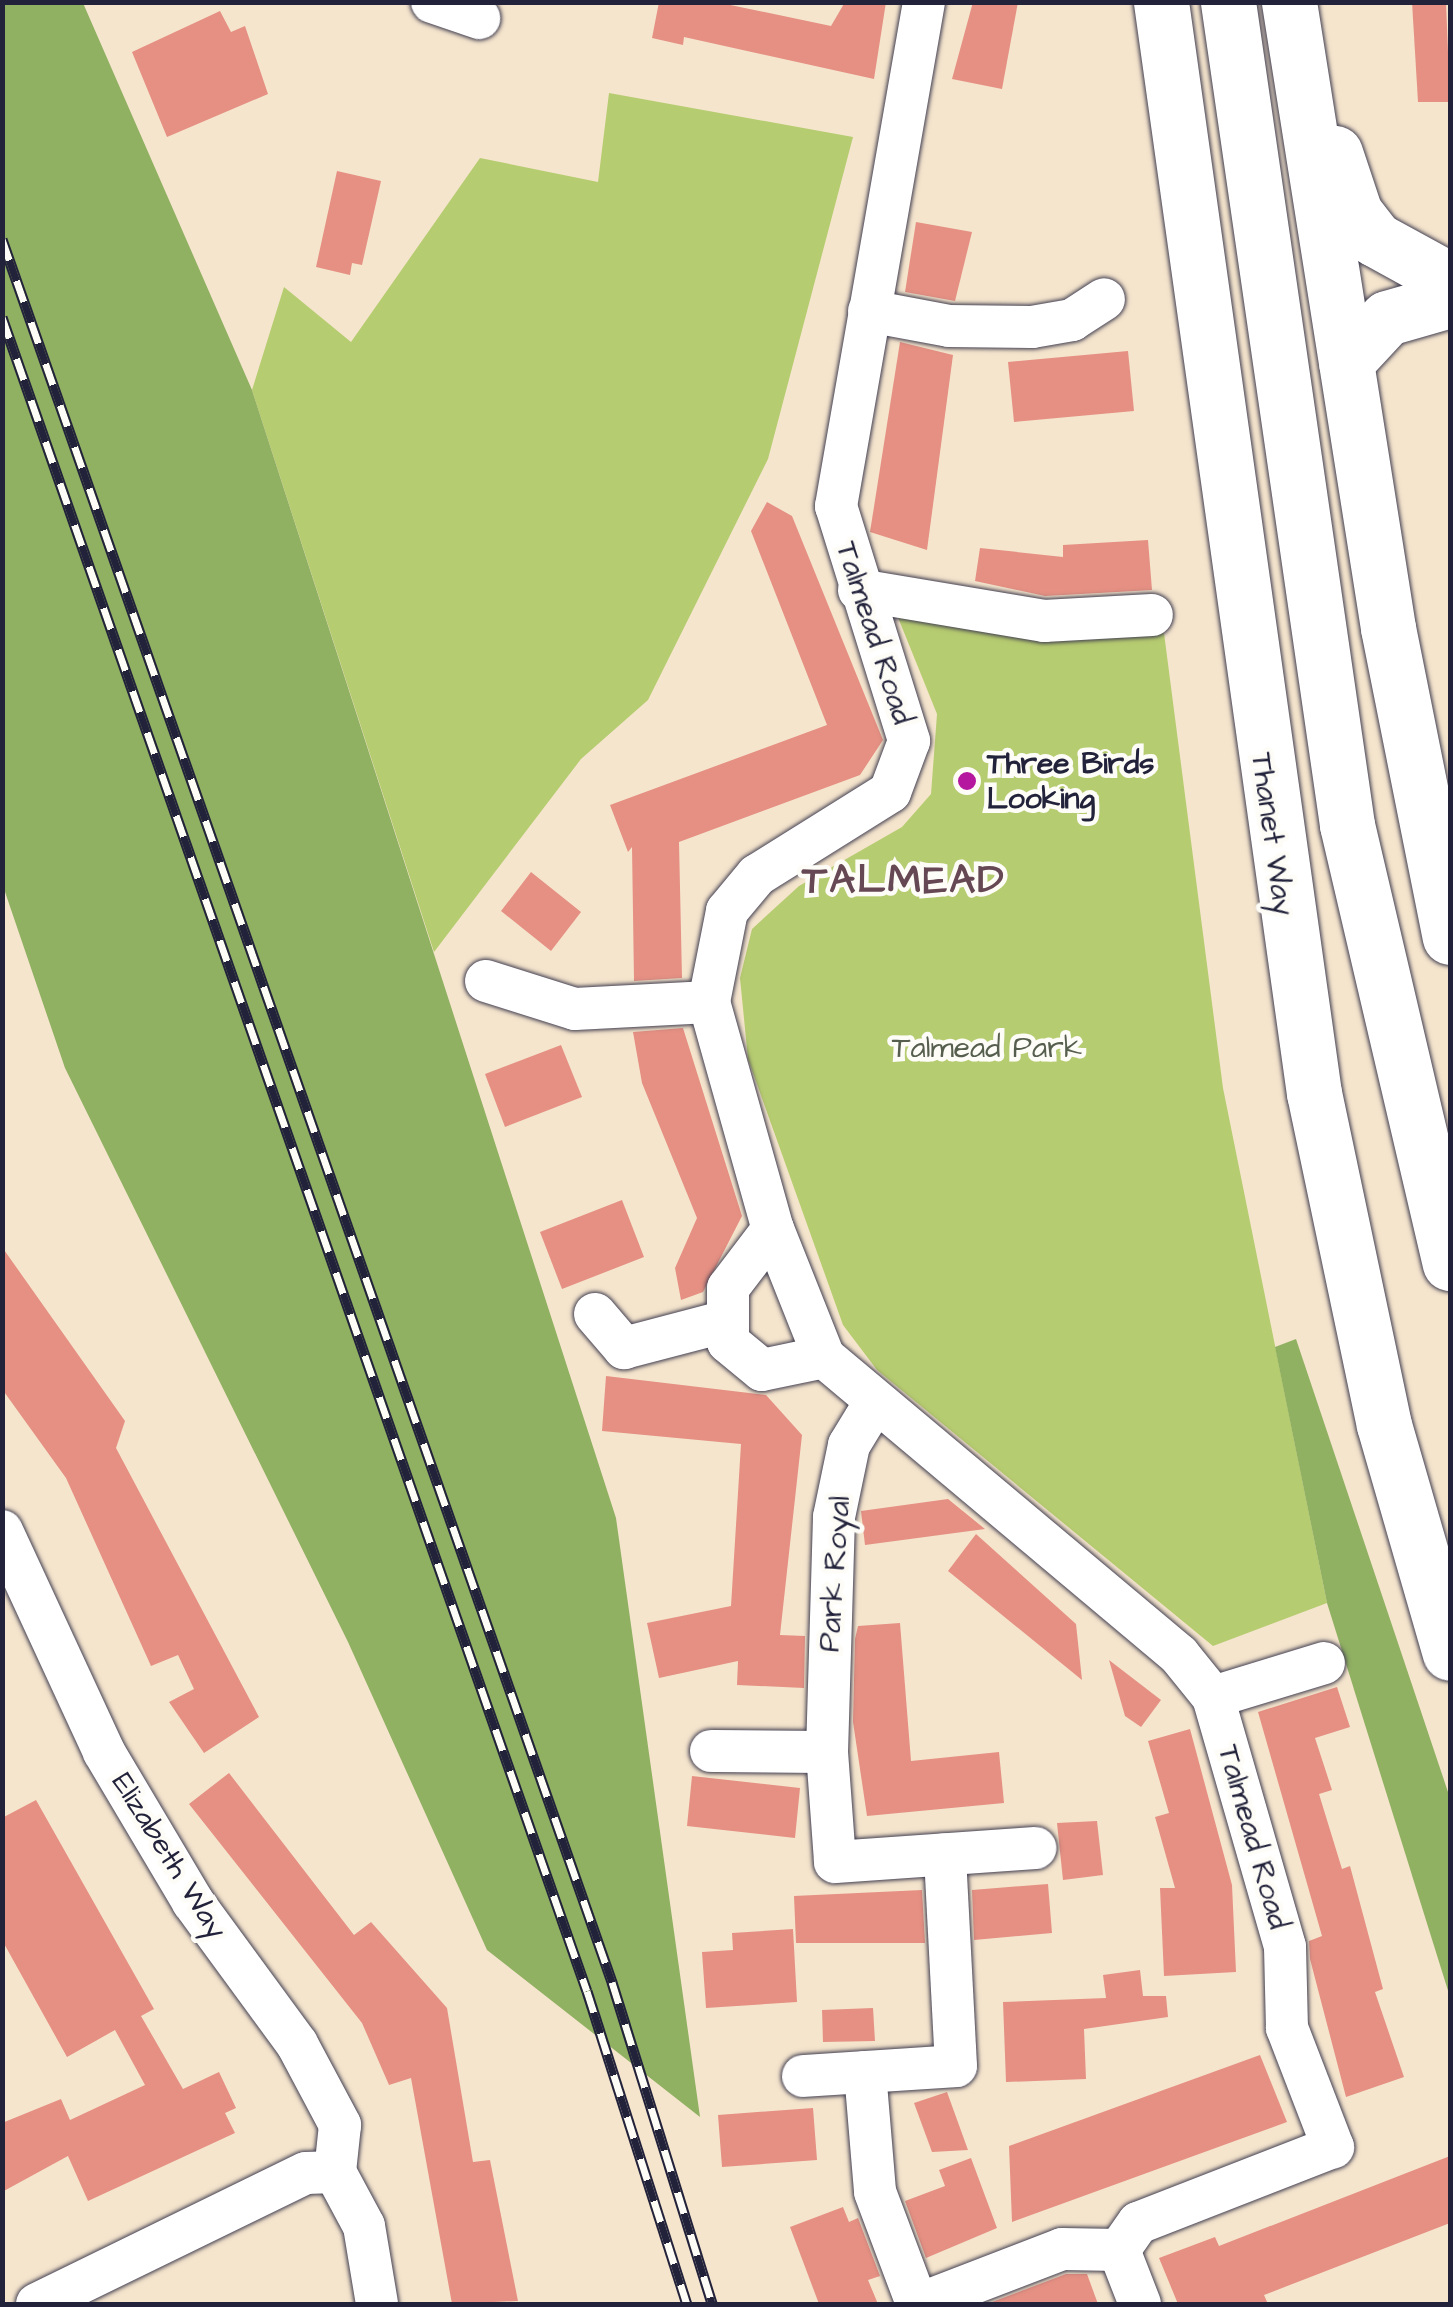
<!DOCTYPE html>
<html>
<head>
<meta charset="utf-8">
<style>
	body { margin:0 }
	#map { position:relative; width:1453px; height:2307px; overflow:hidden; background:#f5e5cd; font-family:"Architects Daughter",sans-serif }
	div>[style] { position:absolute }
	.green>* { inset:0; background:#b6cc70 }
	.forest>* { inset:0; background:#90b062 }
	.building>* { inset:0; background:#e59083 }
	.roads { filter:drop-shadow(0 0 2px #423f51) drop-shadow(0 0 2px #423f51) }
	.minor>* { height:42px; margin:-21px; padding:0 21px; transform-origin:21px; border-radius:21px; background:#fff }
	.highway>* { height:55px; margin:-27.5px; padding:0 27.5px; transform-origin:27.5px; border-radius:27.5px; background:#fff }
	.rail>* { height:11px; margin-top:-5.5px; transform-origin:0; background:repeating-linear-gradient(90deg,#fdfcf7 0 22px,#22223b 0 44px); box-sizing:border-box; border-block:2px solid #22223b }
	.dots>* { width:28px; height:28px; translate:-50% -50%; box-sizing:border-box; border:5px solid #fdfcf7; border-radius:50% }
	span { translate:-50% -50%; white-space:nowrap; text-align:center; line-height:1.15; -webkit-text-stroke:9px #fdfcf7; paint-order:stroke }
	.street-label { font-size:30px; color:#22223b }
	.poi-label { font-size:30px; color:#22223b; font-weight:700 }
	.left { translate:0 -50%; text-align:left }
	.park-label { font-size:30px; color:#565e4e }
	.district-label { font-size:40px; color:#664854; font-weight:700; letter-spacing:2.5px }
	.frame { position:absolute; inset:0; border:5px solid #22223b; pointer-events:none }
</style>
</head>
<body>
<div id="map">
	<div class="green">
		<div style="clip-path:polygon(609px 93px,853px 137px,768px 459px,648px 700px,581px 759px,434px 952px,252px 390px,284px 287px,351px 342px,480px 158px,598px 182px)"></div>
		<div style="clip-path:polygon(897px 615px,1083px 640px,1164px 633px,1223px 1088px,1327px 1603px,1213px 1646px,877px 1370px,843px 1325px,748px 1059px,740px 978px,752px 929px,799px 886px,902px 827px,931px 794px,937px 714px)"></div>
	</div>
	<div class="forest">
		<div style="clip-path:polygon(2px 3px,83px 3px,252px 390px,616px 1518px,700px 2117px,487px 1950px,348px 1642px,65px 1068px,3px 886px)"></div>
		<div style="clip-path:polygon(1296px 1339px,1450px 1798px,1450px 1997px,1327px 1603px,1275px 1347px)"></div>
	</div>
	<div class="building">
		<div style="clip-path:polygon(659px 2px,716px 2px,831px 26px,845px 2px,886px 2px,874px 79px,684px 37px,683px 45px,652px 38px)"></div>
		<div style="clip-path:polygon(973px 2px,1018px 2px,1002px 89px,952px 79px)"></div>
		<div style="clip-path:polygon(1412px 2px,1446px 2px,1450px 102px,1418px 102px)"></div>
		<div style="clip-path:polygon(220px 11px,231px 32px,245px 26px,268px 94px,167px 137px,132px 52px)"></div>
		<div style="clip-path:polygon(337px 171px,381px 181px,362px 265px,352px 263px,350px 275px,316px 267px)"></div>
		<div style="clip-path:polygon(916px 222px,972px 232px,955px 301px,905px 292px)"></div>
		<div style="clip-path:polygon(900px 342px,953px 355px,927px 550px,870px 532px)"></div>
		<div style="clip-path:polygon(1128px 351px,1134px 411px,1014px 422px,1008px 362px)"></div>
		<div style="clip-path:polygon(767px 502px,792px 516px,883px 740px,860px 775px,679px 842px,682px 978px,634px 981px,632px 847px,628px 852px,610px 805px,827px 725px,751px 531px)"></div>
		<div style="clip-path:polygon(1148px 540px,1152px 590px,1045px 596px,975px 581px,980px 548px,1063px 557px,1063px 545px)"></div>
		<div style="clip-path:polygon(531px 872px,581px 912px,551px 951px,501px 911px)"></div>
		<div style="clip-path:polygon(683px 1028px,742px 1216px,703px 1292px,681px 1300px,675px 1268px,697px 1218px,642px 1083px,633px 1032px)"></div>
		<div style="clip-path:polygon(561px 1045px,582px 1097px,505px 1127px,485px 1074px)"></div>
		<div style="clip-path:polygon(622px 1200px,644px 1257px,562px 1289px,540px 1232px)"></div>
		<div style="clip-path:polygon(2px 1247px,125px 1421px,116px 1448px,259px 1717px,204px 1753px,169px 1702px,194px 1689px,178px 1655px,151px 1666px,66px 1478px,2px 1389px)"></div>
		<div style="clip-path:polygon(606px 1376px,766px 1395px,802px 1435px,780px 1635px,805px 1636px,804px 1688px,737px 1685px,738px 1661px,659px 1678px,647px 1623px,731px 1606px,741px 1444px,602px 1431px)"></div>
		<div style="clip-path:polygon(948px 1499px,985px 1529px,865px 1545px,861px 1511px)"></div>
		<div style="clip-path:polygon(976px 1534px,1076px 1624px,1082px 1680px,948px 1571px)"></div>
		<div style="clip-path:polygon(900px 1623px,911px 1761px,999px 1752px,1004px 1803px,867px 1816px,853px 1722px,855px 1639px,858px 1626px)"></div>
		<div style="clip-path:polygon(1109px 1660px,1161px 1700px,1141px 1727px,1125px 1716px)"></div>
		<div style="clip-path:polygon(1337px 1687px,1350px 1727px,1315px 1738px,1332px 1790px,1319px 1794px,1342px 1869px,1350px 1866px,1383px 1989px,1375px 1992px,1404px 2077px,1346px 2097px,1310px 1959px,1309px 1941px,1322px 1936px,1258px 1712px)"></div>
		<div style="clip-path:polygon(1190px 1729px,1232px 1885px,1236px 1972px,1164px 1976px,1160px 1888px,1175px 1888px,1155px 1817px,1169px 1813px,1148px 1741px)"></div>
		<div style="clip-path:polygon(229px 1773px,354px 1935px,371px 1922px,447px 2008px,473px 2162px,490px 2160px,518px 2301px,452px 2304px,411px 2078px,389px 2085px,362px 2023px,189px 1804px)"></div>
		<div style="clip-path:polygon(692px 1776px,800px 1788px,795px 1838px,687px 1826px)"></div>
		<div style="clip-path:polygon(36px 1800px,154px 2009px,141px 2016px,183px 2089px,219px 2072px,236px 2108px,225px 2113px,235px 2133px,88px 2201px,68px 2156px,2px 2192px,2px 2123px,61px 2099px,70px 2120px,145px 2085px,115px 2030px,67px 2057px,2px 1940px,2px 1818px)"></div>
		<div style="clip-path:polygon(1097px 1821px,1103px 1875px,1063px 1880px,1057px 1823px)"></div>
		<div style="clip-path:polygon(1048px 1884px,1052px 1933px,974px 1940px,972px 1890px)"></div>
		<div style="clip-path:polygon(922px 1890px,925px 1943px,796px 1943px,794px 1896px)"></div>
		<div style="clip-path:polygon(793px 1929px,797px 2002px,706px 2008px,702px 1952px,733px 1950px,732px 1933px)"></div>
		<div style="clip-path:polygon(1140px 1970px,1143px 1996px,1166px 1996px,1168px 2017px,1084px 2029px,1086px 2079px,1006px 2082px,1003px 2002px,1106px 1998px,1103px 1975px)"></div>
		<div style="clip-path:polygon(873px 2008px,875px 2041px,823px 2042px,822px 2010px)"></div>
		<div style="clip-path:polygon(1260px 2055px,1287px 2122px,1012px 2222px,1009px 2146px)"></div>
		<div style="clip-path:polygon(947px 2092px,968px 2150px,932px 2152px,914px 2103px)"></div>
		<div style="clip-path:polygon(813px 2108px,817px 2160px,722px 2167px,718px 2115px)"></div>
		<div style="clip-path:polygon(1450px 2156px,1450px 2223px,1264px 2295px,1268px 2304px,1178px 2304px,1159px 2258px,1215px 2237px,1219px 2246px)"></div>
		<div style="clip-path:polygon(971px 2158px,997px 2228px,926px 2258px,905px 2201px,945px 2186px,939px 2170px)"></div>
		<div style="clip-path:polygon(843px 2207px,849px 2222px,858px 2218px,880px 2276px,868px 2280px,878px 2304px,819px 2304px,790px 2227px)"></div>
		<div style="clip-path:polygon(1066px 2274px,1087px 2274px,1098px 2304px,987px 2304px)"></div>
	</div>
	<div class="roads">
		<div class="minor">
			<div style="left:432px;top:2px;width:50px;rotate:18.8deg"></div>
			<div style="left:924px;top:2px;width:512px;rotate:99.9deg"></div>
			<div style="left:836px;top:506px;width:246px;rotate:72.7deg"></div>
			<div style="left:909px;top:741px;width:54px;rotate:110.4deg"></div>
			<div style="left:890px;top:792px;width:157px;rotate:148deg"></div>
			<div style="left:757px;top:875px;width:47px;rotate:129.8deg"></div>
			<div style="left:727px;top:911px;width:93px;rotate:101.2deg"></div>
			<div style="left:709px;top:1002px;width:236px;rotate:74.3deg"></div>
			<div style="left:773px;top:1229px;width:138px;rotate:68.3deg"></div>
			<div style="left:824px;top:1357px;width:463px;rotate:40deg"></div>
			<div style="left:1179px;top:1655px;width:54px;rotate:51deg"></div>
			<div style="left:1213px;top:1697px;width:260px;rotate:73.9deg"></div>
			<div style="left:1285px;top:1947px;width:81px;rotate:88.6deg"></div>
			<div style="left:1287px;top:2028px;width:128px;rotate:68.9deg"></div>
			<div style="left:1333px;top:2147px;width:209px;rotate:158.7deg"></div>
			<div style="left:1138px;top:2223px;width:33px;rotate:125deg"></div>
			<div style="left:1119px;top:2250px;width:58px;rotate:68.7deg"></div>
			<div style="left:869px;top:311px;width:81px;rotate:10.6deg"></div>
			<div style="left:949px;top:326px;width:83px;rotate:0.7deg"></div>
			<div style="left:1032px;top:327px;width:41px;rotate:-9.9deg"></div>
			<div style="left:1072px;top:320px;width:38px;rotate:-33deg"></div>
			<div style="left:859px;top:590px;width:188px;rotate:9.5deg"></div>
			<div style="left:1044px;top:621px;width:108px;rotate:-3.2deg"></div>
			<div style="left:486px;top:981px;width:93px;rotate:17.5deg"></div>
			<div style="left:575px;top:1009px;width:134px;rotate:-3deg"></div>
			<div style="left:773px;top:1229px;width:74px;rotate:127.3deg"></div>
			<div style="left:728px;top:1288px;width:54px;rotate:90deg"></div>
			<div style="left:728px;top:1342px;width:44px;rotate:39.5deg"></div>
			<div style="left:762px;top:1370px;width:63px;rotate:-11.8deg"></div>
			<div style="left:595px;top:1314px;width:45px;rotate:49.5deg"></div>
			<div style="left:624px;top:1348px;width:102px;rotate:-14.7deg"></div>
			<div style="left:874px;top:1404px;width:48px;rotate:121.4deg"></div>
			<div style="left:849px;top:1445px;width:74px;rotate:101.8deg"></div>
			<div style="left:834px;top:1517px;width:235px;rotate:91.7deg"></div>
			<div style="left:827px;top:1752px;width:110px;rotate:85.8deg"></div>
			<div style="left:835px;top:1862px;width:201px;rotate:-4deg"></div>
			<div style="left:2px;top:1531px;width:243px;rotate:65.2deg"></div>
			<div style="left:104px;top:1752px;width:174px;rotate:59.3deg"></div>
			<div style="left:193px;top:1902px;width:176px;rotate:53.8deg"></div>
			<div style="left:297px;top:2044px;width:92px;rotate:62deg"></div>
			<div style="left:340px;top:2125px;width:47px;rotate:96.1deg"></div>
			<div style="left:1213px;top:1697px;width:116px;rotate:-17deg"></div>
			<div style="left:711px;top:1751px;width:116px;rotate:0.5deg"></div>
			<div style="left:865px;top:2072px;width:120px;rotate:85.2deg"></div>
			<div style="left:875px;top:2192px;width:120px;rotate:69.4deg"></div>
			<div style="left:803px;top:2076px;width:153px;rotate:-3.7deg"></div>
			<div style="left:956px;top:2066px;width:212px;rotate:-93deg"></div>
			<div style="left:335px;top:2172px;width:61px;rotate:61.8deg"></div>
			<div style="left:364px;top:2226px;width:79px;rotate:80.5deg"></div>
			<div style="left:37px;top:2304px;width:299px;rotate:-26deg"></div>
			<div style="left:306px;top:2173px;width:29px;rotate:-2deg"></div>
			<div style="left:919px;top:2304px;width:153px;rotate:-21deg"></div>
			<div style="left:1062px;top:2249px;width:57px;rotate:1deg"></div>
		</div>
		<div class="highway">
			<div style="left:1161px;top:2px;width:1102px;rotate:82.02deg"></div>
			<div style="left:1314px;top:1093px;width:339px;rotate:78.1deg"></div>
			<div style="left:1384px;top:1425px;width:237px;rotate:73.9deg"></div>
			<div style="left:1228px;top:2px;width:832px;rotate:81.77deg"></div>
			<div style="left:1347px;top:825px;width:450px;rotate:76.8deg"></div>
			<div style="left:1289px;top:2px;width:634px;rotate:81.01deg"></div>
			<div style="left:1388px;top:628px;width:315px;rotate:78.7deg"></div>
			<div style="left:1335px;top:153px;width:63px;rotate:71.6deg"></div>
			<div style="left:1355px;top:213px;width:33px;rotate:52deg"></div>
			<div style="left:1375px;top:239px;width:85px;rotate:28.7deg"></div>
			<div style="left:1346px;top:362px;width:60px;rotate:-47deg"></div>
			<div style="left:1387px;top:318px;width:66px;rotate:-15.9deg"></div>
		</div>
	</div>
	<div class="rail">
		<div style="left:2px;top:239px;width:1847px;rotate:70.71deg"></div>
		<div style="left:612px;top:1982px;width:337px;rotate:72.7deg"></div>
		<div style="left:2px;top:317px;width:1773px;rotate:70.74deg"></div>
		<div style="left:587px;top:1991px;width:329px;rotate:72.3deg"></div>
	</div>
	<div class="dots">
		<div style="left:967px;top:781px;background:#b5179e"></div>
	</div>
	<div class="street-label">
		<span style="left:874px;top:633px;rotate:72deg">Talmead Road</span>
		<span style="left:1272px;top:834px;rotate:82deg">Thanet Way</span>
		<span style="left:835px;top:1574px;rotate:-86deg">Park Royal</span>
		<span style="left:1253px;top:1837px;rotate:74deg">Talmead Road</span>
		<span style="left:169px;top:1856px;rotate:58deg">Elizabeth Way</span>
	</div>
	<div class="poi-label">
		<span class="left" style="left:987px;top:781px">Three Birds<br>Looking</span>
	</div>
	<div class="park-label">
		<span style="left:987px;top:1048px">Talmead Park</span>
	</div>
	<div class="district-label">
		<span style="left:904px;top:881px">TALMEAD</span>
	</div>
	<div class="frame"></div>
</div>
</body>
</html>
